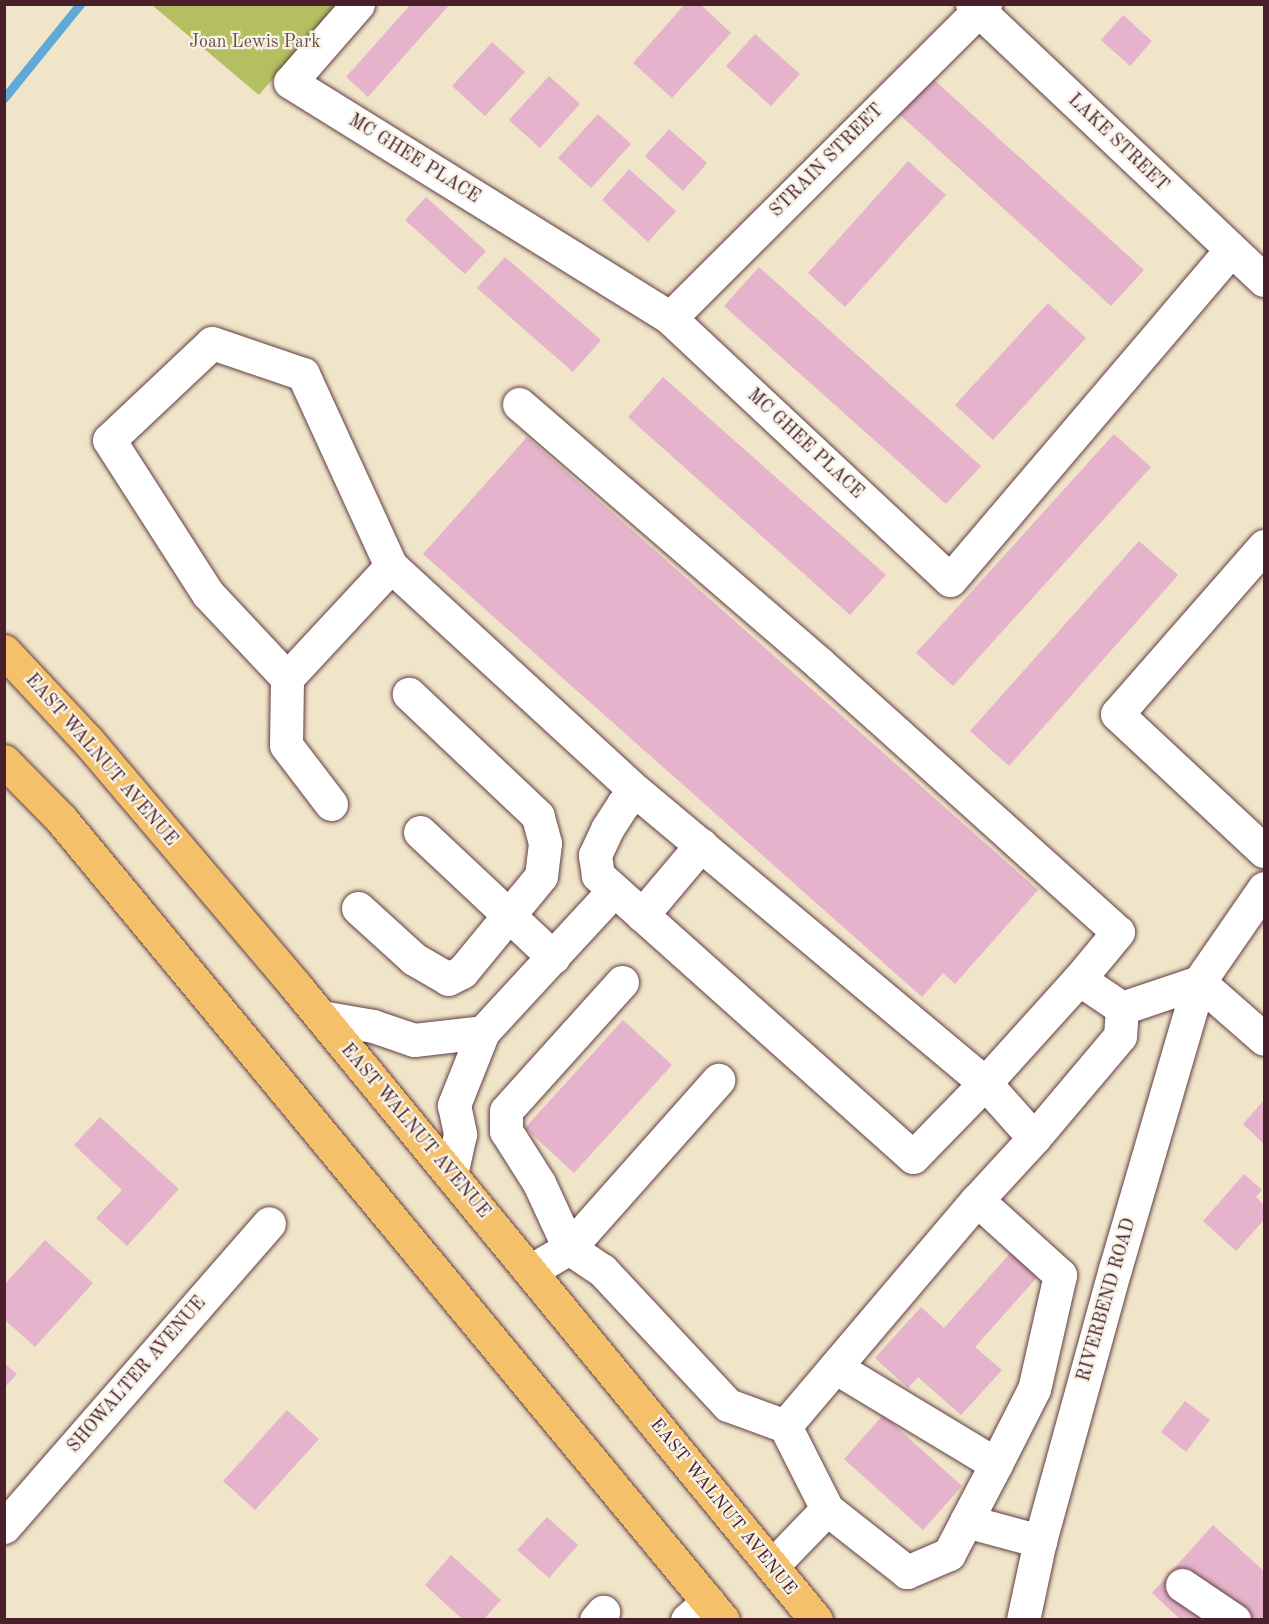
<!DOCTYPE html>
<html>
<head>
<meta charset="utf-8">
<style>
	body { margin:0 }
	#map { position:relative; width:1269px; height:1624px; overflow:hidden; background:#f0e5c9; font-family:"Old Standard TT",serif }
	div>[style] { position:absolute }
	.green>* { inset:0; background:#b3bf61 }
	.stream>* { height:9px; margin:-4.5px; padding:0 4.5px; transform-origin:4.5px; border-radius:4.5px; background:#60a9d7 }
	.building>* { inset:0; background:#e5b3cb }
	.roads { filter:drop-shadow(0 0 2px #633d43) drop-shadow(0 0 2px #633d43) }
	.minor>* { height:33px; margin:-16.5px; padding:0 16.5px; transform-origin:16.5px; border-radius:16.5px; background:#fff }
	.major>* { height:33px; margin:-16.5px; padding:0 16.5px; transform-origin:16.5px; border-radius:16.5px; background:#f4c16a }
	span { translate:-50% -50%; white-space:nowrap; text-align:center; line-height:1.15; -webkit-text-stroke:4.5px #f7f3e8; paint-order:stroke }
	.park-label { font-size:18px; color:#6a4f3b }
	.street-label { font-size:18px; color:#4a1f2b }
	.frame { position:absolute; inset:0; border:6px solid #4a1f2b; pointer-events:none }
</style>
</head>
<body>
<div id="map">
	<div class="green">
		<div style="clip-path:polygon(152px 5px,336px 5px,259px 95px)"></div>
	</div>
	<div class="stream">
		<div style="left:4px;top:98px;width:121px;rotate:-51deg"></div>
	</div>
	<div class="building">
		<div style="clip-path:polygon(411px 4px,450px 4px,368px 97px,346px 77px)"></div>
		<div style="clip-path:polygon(685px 4px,700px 4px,731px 33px,672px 98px,633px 63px)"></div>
		<div style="clip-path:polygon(1123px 15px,1152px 41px,1130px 66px,1101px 40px)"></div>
		<div style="clip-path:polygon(755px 34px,800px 74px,771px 106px,726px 66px)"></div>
		<div style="clip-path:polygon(492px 42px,525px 72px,485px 116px,452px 86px)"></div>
		<div style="clip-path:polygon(549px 76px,580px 104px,540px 148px,509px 120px)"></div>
		<div style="clip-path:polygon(932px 78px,1144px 270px,1111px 306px,899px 114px)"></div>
		<div style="clip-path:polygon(598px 114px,631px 144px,591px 188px,558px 158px)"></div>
		<div style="clip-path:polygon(669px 129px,707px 163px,683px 191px,645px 156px)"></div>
		<div style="clip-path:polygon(908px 161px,946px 195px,845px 307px,808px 273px)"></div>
		<div style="clip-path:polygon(629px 169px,676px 211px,648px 242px,602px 200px)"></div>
		<div style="clip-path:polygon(426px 197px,486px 251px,465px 274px,405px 220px)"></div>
		<div style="clip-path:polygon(505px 257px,601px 340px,573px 372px,477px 288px)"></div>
		<div style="clip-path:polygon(759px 267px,981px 466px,946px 504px,724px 306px)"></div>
		<div style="clip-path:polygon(1048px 303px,1086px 338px,993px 440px,955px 405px)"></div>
		<div style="clip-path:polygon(663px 377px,886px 575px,850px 615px,628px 417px)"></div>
		<div style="clip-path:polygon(1114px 434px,1151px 467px,953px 686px,916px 653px)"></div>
		<div style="clip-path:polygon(527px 437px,1038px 890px,955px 984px,943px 973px,922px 997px,423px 554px)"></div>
		<div style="clip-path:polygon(1139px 541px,1178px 575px,1009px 766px,970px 731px)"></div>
		<div style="clip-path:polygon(623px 1020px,672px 1065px,574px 1173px,525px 1128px)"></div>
		<div style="clip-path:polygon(1264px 1100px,1264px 1144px,1243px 1124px)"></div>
		<div style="clip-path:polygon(100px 1117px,179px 1189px,127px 1246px,96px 1218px,122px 1190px,74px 1145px)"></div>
		<div style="clip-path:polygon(1244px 1174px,1262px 1190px,1256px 1197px,1264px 1205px,1264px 1220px,1236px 1251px,1203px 1221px)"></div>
		<div style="clip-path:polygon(45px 1240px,93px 1283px,35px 1347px,4px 1319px,4px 1285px)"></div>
		<div style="clip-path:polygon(1013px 1250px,1040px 1274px,975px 1347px,1002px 1370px,961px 1415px,918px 1377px,908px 1388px,875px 1358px,921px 1307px,944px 1328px)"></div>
		<div style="clip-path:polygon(4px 1363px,17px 1374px,4px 1388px)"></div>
		<div style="clip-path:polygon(1185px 1401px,1210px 1420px,1186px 1452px,1161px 1432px)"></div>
		<div style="clip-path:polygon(287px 1410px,319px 1439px,255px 1510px,223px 1481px)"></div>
		<div style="clip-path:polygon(883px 1415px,962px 1486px,923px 1530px,844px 1459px)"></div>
		<div style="clip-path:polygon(547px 1517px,578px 1545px,549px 1578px,517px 1550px)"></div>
		<div style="clip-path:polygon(1213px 1525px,1264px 1571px,1264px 1620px,1181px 1620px,1152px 1593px)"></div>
		<div style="clip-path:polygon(451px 1555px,501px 1600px,483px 1620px,463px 1620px,425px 1585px)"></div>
	</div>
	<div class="roads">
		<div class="minor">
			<div style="left:358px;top:4px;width:103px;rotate:131.1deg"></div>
			<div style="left:290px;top:82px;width:447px;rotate:31.8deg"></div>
			<div style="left:670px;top:318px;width:383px;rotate:43.1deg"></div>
			<div style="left:950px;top:580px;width:433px;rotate:-49.6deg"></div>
			<div style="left:972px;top:4px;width:402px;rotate:43.4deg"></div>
			<div style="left:670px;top:318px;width:445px;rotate:-44.9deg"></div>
			<div style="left:519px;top:404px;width:396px;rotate:40.8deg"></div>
			<div style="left:819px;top:663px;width:402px;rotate:42deg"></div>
			<div style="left:1118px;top:932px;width:61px;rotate:129.7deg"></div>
			<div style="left:1264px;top:546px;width:223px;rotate:131.2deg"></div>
			<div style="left:1117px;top:714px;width:201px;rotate:43deg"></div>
			<div style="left:287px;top:678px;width:115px;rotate:-133.2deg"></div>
			<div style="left:208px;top:594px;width:183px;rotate:-122.7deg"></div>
			<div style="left:109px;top:440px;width:141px;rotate:-43.3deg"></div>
			<div style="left:212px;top:343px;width:96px;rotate:18.8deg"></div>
			<div style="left:303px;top:374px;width:211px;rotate:65.4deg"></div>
			<div style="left:637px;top:792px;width:454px;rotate:39.9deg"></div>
			<div style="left:985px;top:1083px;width:103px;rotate:134.2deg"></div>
			<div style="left:913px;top:1157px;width:423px;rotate:-138.2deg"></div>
			<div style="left:598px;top:875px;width:20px;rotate:-99deg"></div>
			<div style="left:595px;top:855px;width:29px;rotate:-65deg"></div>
			<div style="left:607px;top:829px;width:30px;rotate:-57deg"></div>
			<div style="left:623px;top:804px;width:18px;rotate:-41deg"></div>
			<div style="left:331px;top:804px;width:74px;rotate:-127.3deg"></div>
			<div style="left:286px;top:745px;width:67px;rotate:-89.1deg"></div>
			<div style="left:287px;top:678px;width:153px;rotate:-47.1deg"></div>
			<div style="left:391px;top:566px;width:334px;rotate:42.6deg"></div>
			<div style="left:420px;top:832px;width:183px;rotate:43.2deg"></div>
			<div style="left:358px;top:908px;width:76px;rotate:42.3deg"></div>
			<div style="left:414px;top:959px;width:39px;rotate:30deg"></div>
			<div style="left:448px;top:979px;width:16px;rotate:-27deg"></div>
			<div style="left:462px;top:972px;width:124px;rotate:-50.5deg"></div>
			<div style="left:541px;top:876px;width:33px;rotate:-83deg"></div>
			<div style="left:545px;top:843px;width:28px;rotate:-105deg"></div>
			<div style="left:538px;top:816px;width:178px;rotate:-136.6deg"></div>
			<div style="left:642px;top:915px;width:92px;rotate:-49.9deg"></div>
			<div style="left:622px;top:982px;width:173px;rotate:132deg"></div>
			<div style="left:506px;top:1111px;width:20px;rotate:90deg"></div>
			<div style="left:506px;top:1131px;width:62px;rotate:57.6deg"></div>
			<div style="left:539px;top:1183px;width:72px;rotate:65.2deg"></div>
			<div style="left:569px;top:1248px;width:225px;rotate:-48.4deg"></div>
			<div style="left:1199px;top:982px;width:86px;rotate:41.2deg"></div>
			<div style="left:1122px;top:1008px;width:28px;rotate:94deg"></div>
			<div style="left:1120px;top:1036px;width:133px;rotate:130.1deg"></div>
			<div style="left:1034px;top:1138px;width:74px;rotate:-131.7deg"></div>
			<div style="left:985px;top:1083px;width:140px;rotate:-47.9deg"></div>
			<div style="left:1079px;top:979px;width:52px;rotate:34deg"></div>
			<div style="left:1122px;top:1008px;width:81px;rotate:-18.7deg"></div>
			<div style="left:321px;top:1017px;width:53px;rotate:9.8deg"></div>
			<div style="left:373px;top:1026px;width:43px;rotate:18.9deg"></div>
			<div style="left:414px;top:1040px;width:69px;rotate:-6.6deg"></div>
			<div style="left:483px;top:1032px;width:79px;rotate:111.7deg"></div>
			<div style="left:454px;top:1105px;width:30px;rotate:78deg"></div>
			<div style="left:460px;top:1134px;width:42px;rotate:102.4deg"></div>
			<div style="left:483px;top:1032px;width:193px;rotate:-47.3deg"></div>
			<div style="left:977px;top:1200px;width:112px;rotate:42.1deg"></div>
			<div style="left:1060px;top:1275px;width:117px;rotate:102.8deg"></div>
			<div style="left:1034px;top:1389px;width:84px;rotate:116.9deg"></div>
			<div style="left:996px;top:1464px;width:102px;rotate:117.6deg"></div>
			<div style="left:949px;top:1554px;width:46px;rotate:156.8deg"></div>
			<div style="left:907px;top:1572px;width:102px;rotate:-141.8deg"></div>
			<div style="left:827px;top:1509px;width:93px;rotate:-116.8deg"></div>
			<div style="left:785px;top:1426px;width:297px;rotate:-49.7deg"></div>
			<div style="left:977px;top:1200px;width:84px;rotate:-47.4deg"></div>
			<div style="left:530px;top:1271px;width:45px;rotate:-30.5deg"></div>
			<div style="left:569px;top:1248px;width:40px;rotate:34deg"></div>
			<div style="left:602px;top:1270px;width:185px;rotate:47deg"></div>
			<div style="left:728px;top:1405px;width:61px;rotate:20.2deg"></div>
			<div style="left:835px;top:1367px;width:188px;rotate:31.1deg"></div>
			<div style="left:966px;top:1521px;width:77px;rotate:15.1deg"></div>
			<div style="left:4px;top:1527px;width:403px;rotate:-48.9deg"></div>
			<div style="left:772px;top:1566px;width:79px;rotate:-46deg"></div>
			<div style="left:1182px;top:1585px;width:63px;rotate:33.9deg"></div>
			<div style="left:596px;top:1620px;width:11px;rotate:-49deg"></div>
			<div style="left:687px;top:1620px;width:28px;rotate:-41deg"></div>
			<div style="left:1023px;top:1620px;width:81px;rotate:-77.9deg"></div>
			<div style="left:1040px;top:1541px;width:282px;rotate:-74.6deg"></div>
			<div style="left:1115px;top:1269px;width:299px;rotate:-73.7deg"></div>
			<div style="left:1199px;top:982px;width:114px;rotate:-55.3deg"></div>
		</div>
		<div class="major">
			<div style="left:4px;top:651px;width:123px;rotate:47deg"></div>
			<div style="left:88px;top:741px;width:319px;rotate:49.7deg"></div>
			<div style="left:294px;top:984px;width:823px;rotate:50.62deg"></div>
			<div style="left:4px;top:761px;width:81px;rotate:45.5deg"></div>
			<div style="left:61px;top:819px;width:1039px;rotate:50.43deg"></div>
		</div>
	</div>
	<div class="park-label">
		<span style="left:255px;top:42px">Joan Lewis Park</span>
	</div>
	<div class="street-label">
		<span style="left:1118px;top:143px;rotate:44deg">LAKE STREET</span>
		<span style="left:414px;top:159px;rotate:32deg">MC GHEE PLACE</span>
		<span style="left:827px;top:161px;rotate:-45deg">STRAIN STREET</span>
		<span style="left:805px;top:444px;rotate:43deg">MC GHEE PLACE</span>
		<span style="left:101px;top:760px;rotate:49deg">EAST WALNUT AVENUE</span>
		<span style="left:415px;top:1131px;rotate:50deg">EAST WALNUT AVENUE</span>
		<span style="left:1107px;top:1300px;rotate:-74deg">RIVERBEND ROAD</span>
		<span style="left:137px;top:1375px;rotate:-49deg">SHOWALTER AVENUE</span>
		<span style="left:723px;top:1507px;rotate:51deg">EAST WALNUT AVENUE</span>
	</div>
	<div class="frame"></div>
</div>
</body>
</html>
